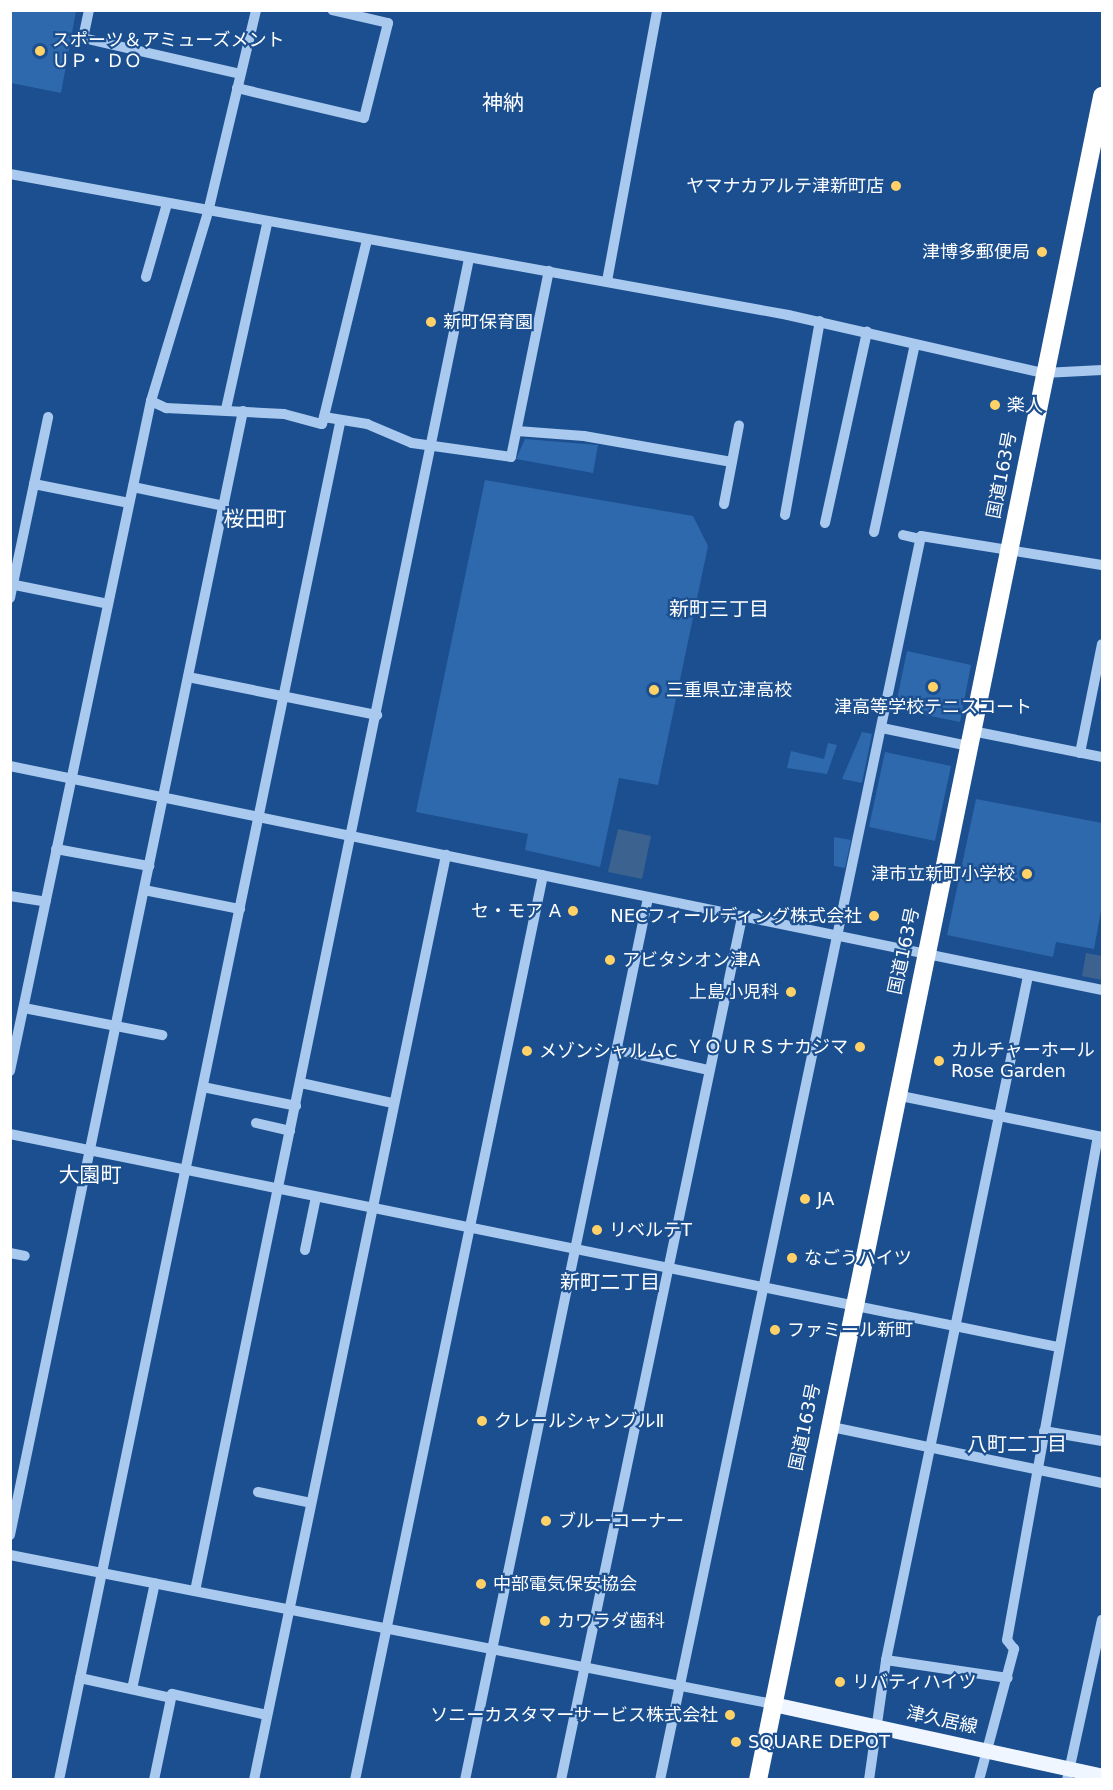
<!DOCTYPE html>
<html>
<head>
<meta charset="utf-8">
<style>
	body { margin:0 }
	#map { position:relative; width:1113px; height:1790px; overflow:hidden; background:#1b4f8f; font-family:"DejaVu Sans","Noto Sans JP",sans-serif }
	div>[style] { position:absolute }
	.green>* { inset:0; background:#2e69ad }
	.water>* { inset:0; background:#3c6290 }
	.minor>* { height:10px; margin:-5px; padding:0 5px; transform-origin:5px; border-radius:5px; background:#a9c9ee }
	.major>* { height:15px; margin:-7.5px; padding:0 7.5px; transform-origin:7.5px; border-radius:7.5px; background:#f0f6ff }
	.highway>* { height:18px; margin:-9px; padding:0 9px; transform-origin:9px; border-radius:9px; background:#fff }
	.dots>* { width:16px; height:16px; translate:-50% -50%; box-sizing:border-box; border:3px solid #1b4f8f; border-radius:50% }
	span { translate:-50% -50%; white-space:nowrap; text-align:center; line-height:1.15; -webkit-text-stroke:4.5px #1b4f8f; paint-order:stroke }
	.poi-label { font-size:18px; color:#fff }
	.left { translate:0 -50%; text-align:left }
	.right { translate:-100% -50%; text-align:right }
	.street-label { font-size:18px; color:#fff }
	.neighbourhood-label { font-size:20px; color:#fff }
	.quarter-label { font-size:21px; color:#fff }
	.frame { position:absolute; inset:0; border:12px solid #fff; pointer-events:none }
</style>
</head>
<body>
<div id="map">
	<div class="green">
		<div style="clip-path:polygon(12px 11px,76px 11px,61px 93px,11px 83px)"></div>
		<div style="clip-path:polygon(525px 439px,598px 445px,593px 473px,516px 459px)"></div>
		<div style="clip-path:polygon(485px 480px,693px 516px,708px 546px,658px 785px,619px 778px,600px 867px,525px 850px,528px 834px,416px 812px)"></div>
		<div style="clip-path:polygon(907px 651px,971px 665px,960px 722px,895px 709px)"></div>
		<div style="clip-path:polygon(862px 732px,872px 734px,862px 783px,842px 779px)"></div>
		<div style="clip-path:polygon(828px 743px,837px 745px,827px 774px,787px 768px,791px 751px,824px 759px)"></div>
		<div style="clip-path:polygon(885px 752px,951px 766px,935px 841px,869px 827px)"></div>
		<div style="clip-path:polygon(976px 799px,1102px 823px,1102px 905px,1094px 949px,1056px 942px,1053px 957px,947px 935px)"></div>
		<div style="clip-path:polygon(834px 837px,851px 840px,845px 868px,834px 866px)"></div>
	</div>
	<div class="water">
		<div style="clip-path:polygon(618px 829px,651px 836px,642px 879px,608px 872px)"></div>
		<div style="clip-path:polygon(1086px 953px,1102px 956px,1102px 980px,1082px 976px)"></div>
	</div>
	<div class="minor">
		<div style="left:89px;top:10px;width:29px;rotate:102deg"></div>
		<div style="left:83px;top:38px;width:161px;rotate:12.9deg"></div>
		<div style="left:237px;top:88px;width:130px;rotate:13.3deg"></div>
		<div style="left:364px;top:118px;width:98px;rotate:-75.8deg"></div>
		<div style="left:388px;top:23px;width:57px;rotate:-166.9deg"></div>
		<div style="left:10px;top:174px;width:791px;rotate:10.27deg"></div>
		<div style="left:788px;top:315px;width:262px;rotate:12.8deg"></div>
		<div style="left:1044px;top:373px;width:58px;rotate:-3deg"></div>
		<div style="left:367px;top:240px;width:182px;rotate:103.7deg"></div>
		<div style="left:324px;top:417px;width:44px;rotate:9.2deg"></div>
		<div style="left:367px;top:424px;width:49px;rotate:22.9deg"></div>
		<div style="left:412px;top:443px;width:100px;rotate:8deg"></div>
		<div style="left:511px;top:457px;width:190px;rotate:-78.5deg"></div>
		<div style="left:146px;top:277px;width:76px;rotate:-74deg"></div>
		<div style="left:607px;top:281px;width:276px;rotate:-79.5deg"></div>
		<div style="left:151px;top:401px;width:17px;rotate:25deg"></div>
		<div style="left:166px;top:408px;width:118px;rotate:2.9deg"></div>
		<div style="left:284px;top:414px;width:39px;rotate:15deg"></div>
		<div style="left:322px;top:424px;width:7px;rotate:-74deg"></div>
		<div style="left:226px;top:409px;width:189px;rotate:-77.5deg"></div>
		<div style="left:517px;top:431px;width:67px;rotate:4.3deg"></div>
		<div style="left:584px;top:436px;width:150px;rotate:10deg"></div>
		<div style="left:34px;top:484px;width:97px;rotate:11.3deg"></div>
		<div style="left:133px;top:487px;width:93px;rotate:11.8deg"></div>
		<div style="left:724px;top:504px;width:80px;rotate:-79.2deg"></div>
		<div style="left:785px;top:515px;width:197px;rotate:-79.8deg"></div>
		<div style="left:825px;top:523px;width:196px;rotate:-77.6deg"></div>
		<div style="left:874px;top:532px;width:192px;rotate:-77.7deg"></div>
		<div style="left:903px;top:535px;width:17px;rotate:13deg"></div>
		<div style="left:10px;top:584px;width:100px;rotate:11.5deg"></div>
		<div style="left:10px;top:598px;width:185px;rotate:-78.1deg"></div>
		<div style="left:188px;top:677px;width:193px;rotate:11.4deg"></div>
		<div style="left:882px;top:728px;width:89px;rotate:11.7deg"></div>
		<div style="left:972px;top:731px;width:133px;rotate:11.3deg"></div>
		<div style="left:1080px;top:753px;width:111px;rotate:-78.6deg"></div>
		<div style="left:10px;top:766px;width:1115px;rotate:11.59deg"></div>
		<div style="left:56px;top:849px;width:95px;rotate:10.4deg"></div>
		<div style="left:144px;top:890px;width:98px;rotate:11.2deg"></div>
		<div style="left:10px;top:896px;width:36px;rotate:9deg"></div>
		<div style="left:24px;top:1008px;width:141px;rotate:11.1deg"></div>
		<div style="left:618px;top:1050px;width:92px;rotate:12.5deg"></div>
		<div style="left:10px;top:1071px;width:685px;rotate:-78.12deg"></div>
		<div style="left:151px;top:401px;width:197px;rotate:-73.2deg"></div>
		<div style="left:208px;top:212px;width:208px;rotate:-76.6deg"></div>
		<div style="left:301px;top:1083px;width:94px;rotate:12.3deg"></div>
		<div style="left:203px;top:1087px;width:95px;rotate:11.5deg"></div>
		<div style="left:896px;top:1095px;width:210px;rotate:11.5deg"></div>
		<div style="left:256px;top:1123px;width:35px;rotate:13deg"></div>
		<div style="left:10px;top:1134px;width:1069px;rotate:11.49deg"></div>
		<div style="left:305px;top:1250px;width:54px;rotate:-78.3deg"></div>
		<div style="left:10px;top:1253px;width:15px;rotate:11deg"></div>
		<div style="left:827px;top:1426px;width:281px;rotate:11.7deg"></div>
		<div style="left:1044px;top:1431px;width:59px;rotate:9.8deg"></div>
		<div style="left:258px;top:1492px;width:54px;rotate:11.7deg"></div>
		<div style="left:10px;top:1535px;width:1148px;rotate:-78.29deg"></div>
		<div style="left:10px;top:1555px;width:777px;rotate:11.05deg"></div>
		<div style="left:195px;top:1591px;width:1361px;rotate:-78.38deg"></div>
		<div style="left:886px;top:1660px;width:123px;rotate:8.4deg"></div>
		<div style="left:80px;top:1678px;width:93px;rotate:12.4deg"></div>
		<div style="left:132px;top:1689px;width:108px;rotate:-77.8deg"></div>
		<div style="left:59px;top:1780px;width:1386px;rotate:-78.3deg"></div>
		<div style="left:154px;top:1780px;width:88px;rotate:-78.2deg"></div>
		<div style="left:172px;top:1694px;width:97px;rotate:12.5deg"></div>
		<div style="left:254px;top:1780px;width:945px;rotate:-78.27deg"></div>
		<div style="left:355px;top:1780px;width:924px;rotate:-78.26deg"></div>
		<div style="left:465px;top:1780px;width:901px;rotate:-78.28deg"></div>
		<div style="left:561px;top:1780px;width:882px;rotate:-78.15deg"></div>
		<div style="left:660px;top:1780px;width:1271px;rotate:-78.15deg"></div>
		<div style="left:921px;top:536px;width:183px;rotate:9.1deg"></div>
		<div style="left:869px;top:1780px;width:121px;rotate:-81.9deg"></div>
		<div style="left:886px;top:1660px;width:699px;rotate:-78.27deg"></div>
		<div style="left:979px;top:1780px;width:136px;rotate:-75deg"></div>
		<div style="left:1014px;top:1649px;width:11px;rotate:-128deg"></div>
		<div style="left:1007px;top:1640px;width:512px;rotate:-79.77deg"></div>
		<div style="left:1067px;top:1780px;width:164px;rotate:-77.7deg"></div>
	</div>
	<div class="major">
		<div style="left:773px;top:1704px;width:337px;rotate:12.3deg"></div>
	</div>
	<div class="highway">
		<div style="left:758px;top:1780px;width:1719px;rotate:-78.45deg"></div>
	</div>
	<div class="dots">
		<div style="left:40px;top:51px;background:#ffd166"></div>
		<div style="left:896px;top:186px;background:#ffd166"></div>
		<div style="left:1042px;top:252px;background:#ffd166"></div>
		<div style="left:431px;top:322px;background:#ffd166"></div>
		<div style="left:995px;top:405px;background:#ffd166"></div>
		<div style="left:933px;top:687px;background:#ffd166"></div>
		<div style="left:654px;top:690px;background:#ffd166"></div>
		<div style="left:1027px;top:874px;background:#ffd166"></div>
		<div style="left:573px;top:911px;background:#ffd166"></div>
		<div style="left:874px;top:916px;background:#ffd166"></div>
		<div style="left:610px;top:960px;background:#ffd166"></div>
		<div style="left:791px;top:992px;background:#ffd166"></div>
		<div style="left:860px;top:1047px;background:#ffd166"></div>
		<div style="left:527px;top:1051px;background:#ffd166"></div>
		<div style="left:939px;top:1061px;background:#ffd166"></div>
		<div style="left:805px;top:1199px;background:#ffd166"></div>
		<div style="left:597px;top:1230px;background:#ffd166"></div>
		<div style="left:792px;top:1258px;background:#ffd166"></div>
		<div style="left:775px;top:1330px;background:#ffd166"></div>
		<div style="left:482px;top:1421px;background:#ffd166"></div>
		<div style="left:546px;top:1521px;background:#ffd166"></div>
		<div style="left:481px;top:1584px;background:#ffd166"></div>
		<div style="left:545px;top:1621px;background:#ffd166"></div>
		<div style="left:840px;top:1682px;background:#ffd166"></div>
		<div style="left:730px;top:1715px;background:#ffd166"></div>
		<div style="left:736px;top:1742px;background:#ffd166"></div>
	</div>
	<div class="poi-label">
		<span class="left" style="left:52px;top:51px">スポーツ＆アミューズメント<br>ＵＰ・ＤＯ</span>
		<span class="right" style="left:884px;top:186px">ヤマナカアルテ津新町店</span>
		<span class="right" style="left:1030px;top:252px">津博多郵便局</span>
		<span class="left" style="left:443px;top:322px">新町保育園</span>
		<span class="left" style="left:1007px;top:405px">楽人</span>
		<span class="left" style="left:666px;top:690px">三重県立津高校</span>
		<span style="left:933px;top:707px">津高等学校テニスコート</span>
		<span class="right" style="left:1015px;top:874px">津市立新町小学校</span>
		<span class="right" style="left:561px;top:911px">セ・モア A</span>
		<span class="right" style="left:862px;top:916px">NECフィールディング株式会社</span>
		<span class="left" style="left:622px;top:960px">アビタシオン津A</span>
		<span class="right" style="left:779px;top:992px">上島小児科</span>
		<span class="right" style="left:848px;top:1047px">ＹＯＵＲＳナカジマ</span>
		<span class="left" style="left:539px;top:1051px">メゾンシャルムC</span>
		<span class="left" style="left:951px;top:1061px">カルチャーホール<br>Rose Garden</span>
		<span class="left" style="left:817px;top:1199px">JA</span>
		<span class="left" style="left:609px;top:1230px">リベルテT</span>
		<span class="left" style="left:804px;top:1258px">なごうハイツ</span>
		<span class="left" style="left:787px;top:1330px">ファミール新町</span>
		<span class="left" style="left:494px;top:1421px">クレールシャンブルⅡ</span>
		<span class="left" style="left:558px;top:1521px">ブルーコーナー</span>
		<span class="left" style="left:493px;top:1584px">中部電気保安協会</span>
		<span class="left" style="left:557px;top:1621px">カワラダ歯科</span>
		<span class="left" style="left:852px;top:1682px">リバティハイツ</span>
		<span class="right" style="left:718px;top:1715px">ソニーカスタマーサービス株式会社</span>
		<span class="left" style="left:748px;top:1742px">SQUARE DEPOT</span>
	</div>
	<div class="street-label">
		<span style="left:1002px;top:475px;rotate:-79deg">国道163号</span>
		<span style="left:904px;top:951px;rotate:-78deg">国道163号</span>
		<span style="left:805px;top:1427px;rotate:-78deg">国道163号</span>
		<span style="left:942px;top:1720px;rotate:12deg">津久居線</span>
	</div>
	<div class="neighbourhood-label">
		<span style="left:719px;top:609px">新町三丁目</span>
		<span style="left:610px;top:1282px">新町二丁目</span>
		<span style="left:1017px;top:1444px">八町二丁目</span>
	</div>
	<div class="quarter-label">
		<span style="left:503px;top:103px">神納</span>
		<span style="left:255px;top:519px">桜田町</span>
		<span style="left:90px;top:1175px">大園町</span>
	</div>
	<div class="frame"></div>
</div>
</body>
</html>
